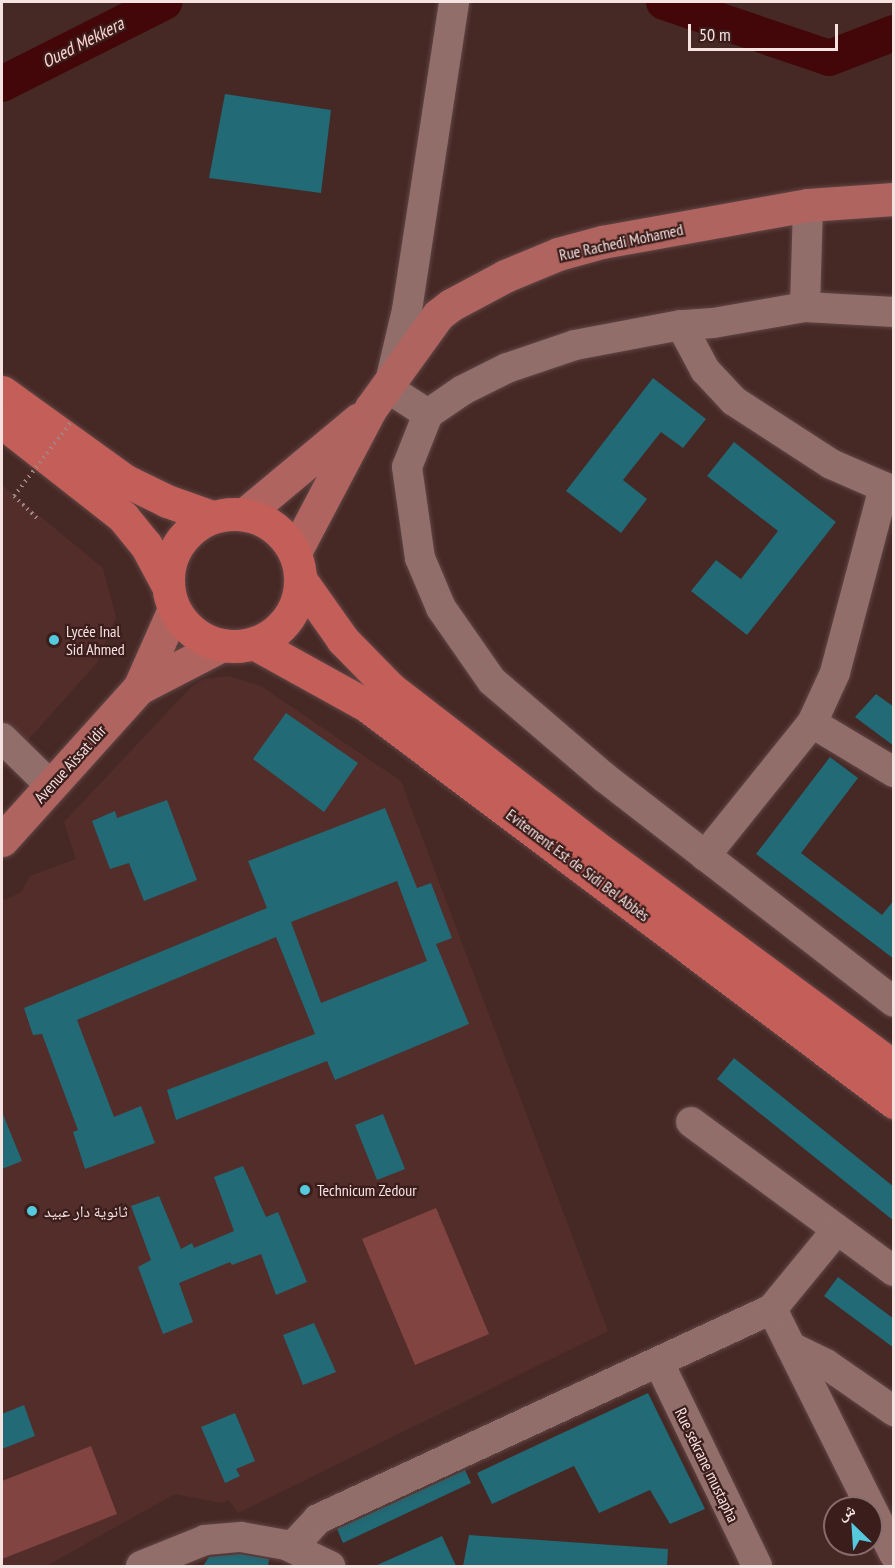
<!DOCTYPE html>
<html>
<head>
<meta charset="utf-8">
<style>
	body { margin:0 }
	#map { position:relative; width:895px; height:1568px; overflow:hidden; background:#462825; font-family:"PT Sans Narrow","Noto Naskh Arabic",sans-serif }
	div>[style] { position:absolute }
	.built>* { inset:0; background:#532d2a }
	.green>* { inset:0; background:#814441 }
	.river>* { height:36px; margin:-18px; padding:0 18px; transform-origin:18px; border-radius:18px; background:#43070a }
	.building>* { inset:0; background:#216a76 }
	.path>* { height:4px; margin-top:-2px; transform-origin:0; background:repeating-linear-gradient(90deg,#a08785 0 1.5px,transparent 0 6px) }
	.roads { filter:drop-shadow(0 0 2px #604645) drop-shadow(0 0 2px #604645) }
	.minor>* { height:30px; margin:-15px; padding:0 15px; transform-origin:15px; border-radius:15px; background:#926e6b }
	.major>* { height:33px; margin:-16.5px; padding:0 16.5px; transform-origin:16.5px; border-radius:16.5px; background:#b06460 }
	.highway>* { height:33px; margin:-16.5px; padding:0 16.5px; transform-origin:16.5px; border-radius:16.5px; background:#c45e59 }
	.highway>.ring { margin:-16.5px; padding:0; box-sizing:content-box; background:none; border:33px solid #c45e59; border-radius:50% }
	.path-bridge>* { height:4px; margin-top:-2px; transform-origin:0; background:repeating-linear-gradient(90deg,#a08785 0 1.5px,transparent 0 6px) }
	.dots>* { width:16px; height:16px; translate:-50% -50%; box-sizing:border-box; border:3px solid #3b1e1c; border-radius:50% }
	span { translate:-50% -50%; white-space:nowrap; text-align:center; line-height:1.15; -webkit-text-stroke:4.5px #3b1e1c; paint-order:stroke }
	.street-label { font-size:16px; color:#f6e2e0 }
	.poi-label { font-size:16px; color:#f6e2e0 }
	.left { translate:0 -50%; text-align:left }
	.water-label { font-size:18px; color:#fed4d0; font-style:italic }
	.frame { position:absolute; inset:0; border:3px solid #f6e2e0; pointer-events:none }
	.north { position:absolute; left:823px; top:1496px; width:60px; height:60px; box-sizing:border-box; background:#3b1e1c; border:2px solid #866c6a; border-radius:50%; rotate:335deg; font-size:16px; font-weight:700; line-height:24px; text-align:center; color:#f6e2e0 }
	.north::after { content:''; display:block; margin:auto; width:21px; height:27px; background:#55cade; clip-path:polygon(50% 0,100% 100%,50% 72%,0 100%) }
	.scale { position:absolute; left:688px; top:24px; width:150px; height:27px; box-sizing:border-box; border:3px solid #f6e2e0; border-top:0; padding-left:8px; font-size:18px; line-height:21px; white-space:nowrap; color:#f6e2e0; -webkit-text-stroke:4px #3b1e1c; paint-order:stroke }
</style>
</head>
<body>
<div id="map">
	<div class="built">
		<div style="clip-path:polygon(2px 485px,103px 568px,116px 617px,97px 663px,2px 769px)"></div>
		<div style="clip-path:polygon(228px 676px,261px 686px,401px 781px,608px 1331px,238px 1513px,229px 1500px,221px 1503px,175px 1494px,46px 1566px,2px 1566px,2px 898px,5px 900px,21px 892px,30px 876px,76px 859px,64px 822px,191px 687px,204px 679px)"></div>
	</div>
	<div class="green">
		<div style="clip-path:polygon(436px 1208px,489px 1334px,415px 1365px,362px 1239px)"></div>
		<div style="clip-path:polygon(91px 1446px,117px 1514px,2px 1559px,2px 1481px)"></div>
	</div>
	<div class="river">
		<div style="left:664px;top:2px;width:174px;rotate:18.7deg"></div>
		<div style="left:829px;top:58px;width:70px;rotate:-21deg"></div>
		<div style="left:2px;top:84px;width:182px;rotate:-26.8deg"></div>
	</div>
	<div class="building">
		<div style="clip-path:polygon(225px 94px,331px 110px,321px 193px,209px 178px)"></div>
		<div style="clip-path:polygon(653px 378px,706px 419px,683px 448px,661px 432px,623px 480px,647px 499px,621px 533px,566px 491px)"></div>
		<div style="clip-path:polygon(734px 442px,836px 522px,747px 635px,691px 591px,716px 560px,741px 579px,778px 531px,707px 476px)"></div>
		<div style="clip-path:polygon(876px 694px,894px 707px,894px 746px,855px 717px)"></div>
		<div style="clip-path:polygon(286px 713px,358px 763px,324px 812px,253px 759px)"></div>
		<div style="clip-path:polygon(830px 757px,858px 778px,801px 853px,882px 915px,894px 900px,894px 959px,756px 854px)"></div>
		<div style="clip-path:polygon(167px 800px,197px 880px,144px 901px,129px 863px,110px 869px,92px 821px,115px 811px,117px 818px)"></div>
		<div style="clip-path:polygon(evenodd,385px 808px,417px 888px,431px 883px,452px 938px,436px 944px,469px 1024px,335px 1080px,327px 1061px,176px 1120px,167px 1090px,315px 1034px,276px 937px,77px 1020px,114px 1117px,141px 1106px,155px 1143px,85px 1169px,73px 1132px,78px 1130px,42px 1034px,33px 1035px,24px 1008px,267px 908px,248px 861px,385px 808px,397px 881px,427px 961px,321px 1003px,291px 922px,397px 881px)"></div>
		<div style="clip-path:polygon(734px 1058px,894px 1187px,894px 1221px,717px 1079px)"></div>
		<div style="clip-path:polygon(2px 1112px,22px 1161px,2px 1169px)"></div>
		<div style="clip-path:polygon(383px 1114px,405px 1169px,377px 1180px,355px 1125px)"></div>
		<div style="clip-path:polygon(243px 1166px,266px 1217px,278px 1212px,307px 1282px,276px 1295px,261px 1254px,232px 1265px,230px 1262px,179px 1283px,193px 1322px,163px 1334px,138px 1267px,151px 1260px,131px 1206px,159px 1196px,181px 1249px,192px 1243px,194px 1248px,234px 1231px,214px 1177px)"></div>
		<div style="clip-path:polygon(838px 1277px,894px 1319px,894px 1348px,824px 1296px)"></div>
		<div style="clip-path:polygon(314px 1323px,336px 1372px,303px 1385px,283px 1335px)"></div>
		<div style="clip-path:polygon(648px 1393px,705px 1509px,670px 1524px,650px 1490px,599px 1513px,574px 1466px,492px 1504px,477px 1473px)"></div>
		<div style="clip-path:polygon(24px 1405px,35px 1436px,2px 1449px,2px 1414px)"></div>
		<div style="clip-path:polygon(235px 1413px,255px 1461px,236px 1469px,240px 1476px,225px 1483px,201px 1427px)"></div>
		<div style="clip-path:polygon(465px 1470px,471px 1483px,343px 1543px,337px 1529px)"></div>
		<div style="clip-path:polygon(469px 1535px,668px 1549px,667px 1566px,463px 1566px)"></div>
		<div style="clip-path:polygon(442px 1536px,456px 1566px,375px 1566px)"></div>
		<div style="clip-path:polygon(240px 1554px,269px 1559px,268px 1566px,203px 1566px,209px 1557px)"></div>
	</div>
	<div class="path">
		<div style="left:14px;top:496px;width:35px;rotate:44deg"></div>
	</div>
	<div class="roads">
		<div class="minor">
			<div style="left:805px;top:307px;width:102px;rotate:-88.3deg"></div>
			<div style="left:894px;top:312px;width:89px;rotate:-176.8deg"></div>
			<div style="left:805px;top:307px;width:93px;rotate:170.1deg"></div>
			<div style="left:713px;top:323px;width:32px;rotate:176deg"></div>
			<div style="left:681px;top:325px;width:108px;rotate:169.3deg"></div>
			<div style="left:575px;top:345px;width:72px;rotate:161.3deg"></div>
			<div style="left:507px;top:368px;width:49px;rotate:153.4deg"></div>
			<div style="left:463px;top:390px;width:42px;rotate:145.6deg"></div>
			<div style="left:428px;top:414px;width:57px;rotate:111.6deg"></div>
			<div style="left:407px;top:467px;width:92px;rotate:81.9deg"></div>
			<div style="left:420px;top:558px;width:54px;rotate:67.2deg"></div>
			<div style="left:441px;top:608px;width:89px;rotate:55.1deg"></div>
			<div style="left:492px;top:681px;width:148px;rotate:40.6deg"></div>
			<div style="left:604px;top:777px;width:367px;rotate:37.8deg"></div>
			<div style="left:681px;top:325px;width:51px;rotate:61.9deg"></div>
			<div style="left:705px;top:370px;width:42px;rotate:46.9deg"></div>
			<div style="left:734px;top:401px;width:116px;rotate:33deg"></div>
			<div style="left:831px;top:464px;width:58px;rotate:23.5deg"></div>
			<div style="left:884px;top:487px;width:192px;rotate:104.8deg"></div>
			<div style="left:835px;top:673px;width:55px;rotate:114.7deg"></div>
			<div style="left:812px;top:723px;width:96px;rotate:30.9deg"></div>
			<div style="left:391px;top:378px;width:70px;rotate:-76.8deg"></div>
			<div style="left:407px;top:310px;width:312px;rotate:-81.3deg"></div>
			<div style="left:386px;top:387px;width:50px;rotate:32.7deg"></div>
			<div style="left:2px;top:738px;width:69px;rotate:44.4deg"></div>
			<div style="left:705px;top:856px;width:171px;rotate:-51.2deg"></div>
			<div style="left:691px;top:1122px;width:252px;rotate:36.3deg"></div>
			<div style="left:772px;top:1309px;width:274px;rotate:63.5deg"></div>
			<div style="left:791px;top:1347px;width:39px;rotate:26deg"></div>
			<div style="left:826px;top:1364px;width:83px;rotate:34.7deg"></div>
			<div style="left:659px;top:1363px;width:225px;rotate:64.2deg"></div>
			<div style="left:292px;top:1547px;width:38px;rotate:-47deg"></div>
			<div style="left:318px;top:1519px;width:500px;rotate:-24.82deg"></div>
			<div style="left:772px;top:1309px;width:102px;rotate:-50.6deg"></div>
			<div style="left:141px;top:1566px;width:69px;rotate:-22.1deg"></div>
			<div style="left:205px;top:1540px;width:36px;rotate:-5deg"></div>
			<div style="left:241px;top:1537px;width:46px;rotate:10.1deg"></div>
			<div style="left:286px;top:1545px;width:49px;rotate:25.5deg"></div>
		</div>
		<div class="major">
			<div style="left:245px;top:514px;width:148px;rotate:-39.8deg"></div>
			<div style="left:295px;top:552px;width:163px;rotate:-62.2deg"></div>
			<div style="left:371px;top:408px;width:115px;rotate:-54.2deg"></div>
			<div style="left:438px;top:315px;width:16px;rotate:-38deg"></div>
			<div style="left:451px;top:305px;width:61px;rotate:-28.2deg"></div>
			<div style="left:505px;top:276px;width:57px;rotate:-22.5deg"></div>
			<div style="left:558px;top:254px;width:46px;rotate:-15.3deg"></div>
			<div style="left:602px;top:242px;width:209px;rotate:-10.2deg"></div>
			<div style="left:808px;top:205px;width:86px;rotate:-4deg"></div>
			<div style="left:139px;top:688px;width:93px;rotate:-27.4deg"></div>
			<div style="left:2px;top:840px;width:205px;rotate:-48deg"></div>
			<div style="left:139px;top:688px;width:86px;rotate:-66.1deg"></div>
		</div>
		<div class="highway">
			<div style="left:2px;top:392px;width:150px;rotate:35.8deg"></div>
			<div style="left:124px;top:480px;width:48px;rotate:26deg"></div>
			<div style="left:167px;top:501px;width:48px;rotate:19.6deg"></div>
			<div style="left:2px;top:422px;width:154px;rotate:38.1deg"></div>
			<div style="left:123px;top:517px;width:36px;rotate:51deg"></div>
			<div style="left:146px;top:545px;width:47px;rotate:61.8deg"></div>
			<div class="ring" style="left:168px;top:514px;width:99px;height:99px"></div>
			<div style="left:300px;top:579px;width:75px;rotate:54.8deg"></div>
			<div style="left:343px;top:640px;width:69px;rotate:45.6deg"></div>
			<div style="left:391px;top:689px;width:255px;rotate:37.7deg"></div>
			<div style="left:593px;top:845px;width:374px;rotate:36.4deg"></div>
			<div style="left:254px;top:643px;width:128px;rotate:29deg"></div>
			<div style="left:366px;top:705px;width:661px;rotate:36.94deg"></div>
		</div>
	</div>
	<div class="path-bridge">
		<div style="left:14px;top:496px;width:95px;rotate:-52.3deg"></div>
	</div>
	<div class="dots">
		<div style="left:54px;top:640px;background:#55cade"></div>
		<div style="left:305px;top:1190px;background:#55cade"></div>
		<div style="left:32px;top:1211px;background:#55cade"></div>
	</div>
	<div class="street-label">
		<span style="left:621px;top:242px;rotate:-12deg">Rue Rachedi Mohamed</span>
		<span style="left:70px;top:764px;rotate:-48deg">Avenue Aïssat Idir</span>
		<span style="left:578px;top:865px;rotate:37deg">Evitement Est de Sidi Bel Abbès</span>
		<span style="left:707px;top:1465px;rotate:64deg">Rue sekrane mustapha</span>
	</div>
	<div class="poi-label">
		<span class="left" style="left:66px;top:640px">Lycée Inal<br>Sid Ahmed</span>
		<span class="left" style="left:317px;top:1190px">Technicum Zedour</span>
		<span class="left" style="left:44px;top:1211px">ثانوية دار عبيد</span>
	</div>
	<div class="water-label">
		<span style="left:83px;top:43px;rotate:-27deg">Oued Mekkera</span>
	</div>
	<div class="frame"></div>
	<div class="north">ش</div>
	<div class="scale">50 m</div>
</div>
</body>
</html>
